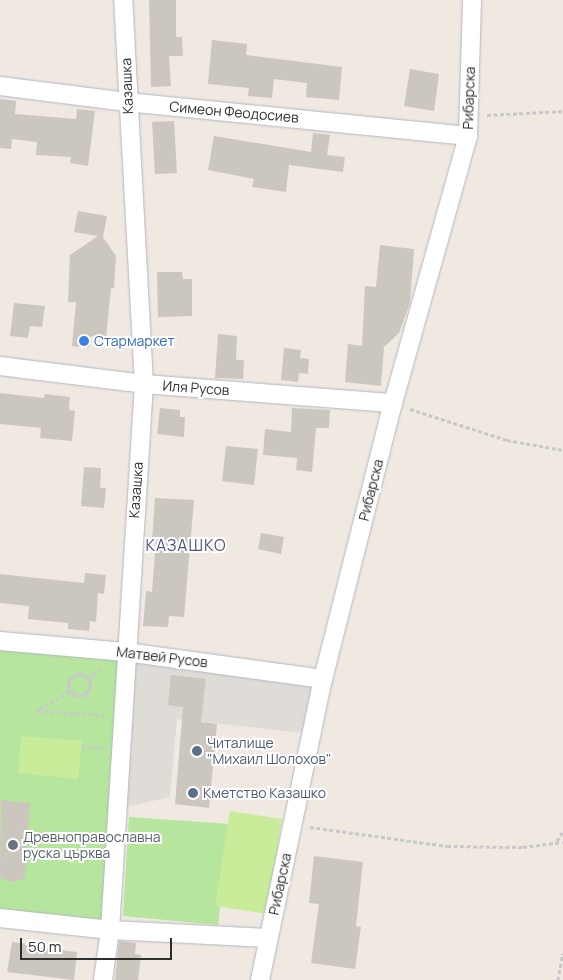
<!DOCTYPE html>
<html>
<head>
<meta charset="utf-8">
<style>
	body { margin:0 }
	#map { position:relative; width:563px; height:980px; overflow:hidden; background:#efe9e1; font-family:Manrope,sans-serif }
	div>[style] { position:absolute }
	.green>* { inset:0; background:#b6e59e }
	.pitch>* { inset:0; background:#c9ec9a }
	.plaza>* { inset:0; background:#dfdcd8 }
	.building>* { inset:0; background:#cbc7bf }
	.path>* { height:3px; margin-top:-1.5px; transform-origin:0; background:repeating-linear-gradient(90deg,#c9c9c9 0 4px,transparent 0 6.5px) }
	.path>.ring { margin:-1.5px; padding:0; box-sizing:content-box; background:none; border:3px solid #c9c9c9; border-radius:50% }
	.roads { filter:drop-shadow(0 0 1px #b4b7c1) drop-shadow(0 0 1px #b4b7c1) }
	.minor>* { height:18px; margin:-9px; padding:0 9px; transform-origin:9px; border-radius:9px; background:#fff }
	.dots>* { width:14px; height:14px; translate:-50% -50%; box-sizing:border-box; border:2px solid #fff; border-radius:50% }
	span { translate:-50% -50%; white-space:nowrap; text-align:center; line-height:1.15; -webkit-text-stroke:4px #fff; paint-order:stroke }
	.street-label { font-size:14px; color:#2e2e2e }
	.shop-label { font-size:14px; color:#366cbe }
	.left { translate:0 -50%; text-align:left }
	.service-label { font-size:14px; color:#4e5e75 }
	.worship-label { font-size:14px; color:#5b616d }
	.quarter-label { font-size:16px; color:#4d5680; letter-spacing:1px }
	.scale { position:absolute; left:20px; top:938px; width:152px; height:22px; box-sizing:border-box; border:2px solid #2e2e2e; border-top:0; padding-left:6px; font-size:15px; line-height:18px; white-space:nowrap; color:#2e2e2e; -webkit-text-stroke:4px #fff; paint-order:stroke }
</style>
</head>
<body>
<div id="map">
	<div class="green">
		<div style="clip-path:polygon(0 647px,118px 657px,103px 925px,0 913px)"></div>
		<div style="clip-path:polygon(129px 817px,230px 824px,218px 925px,123px 916px)"></div>
	</div>
	<div class="pitch">
		<div style="clip-path:polygon(21px 736px,82px 741px,78px 779px,18px 773px)"></div>
		<div style="clip-path:polygon(230px 811px,282px 819px,267px 914px,215px 906px)"></div>
	</div>
	<div class="plaza">
		<div style="clip-path:polygon(126px 652px,323px 679px,311px 734px,177px 719px,170px 797px,117px 809px)"></div>
	</div>
	<div class="building">
		<div style="clip-path:polygon(149px 0,176px 0,176px 37px,182px 37px,183px 56px,169px 56px,171px 86px,151px 87px)"></div>
		<div style="clip-path:polygon(212px 40px,247px 44px,246px 55px,342px 67px,339px 100px,306px 97px,307px 83px,274px 79px,272px 98px,248px 96px,249px 88px,208px 84px)"></div>
		<div style="clip-path:polygon(410px 69px,439px 74px,434px 111px,404px 106px)"></div>
		<div style="clip-path:polygon(0 99px,16px 101px,15px 114px,76px 119px,77px 109px,95px 111px,88px 166px,70px 163px,71px 157px,36px 155px,37px 142px,12px 139px,11px 149px,0 148px)"></div>
		<div style="clip-path:polygon(174px 121px,177px 173px,155px 174px,152px 122px)"></div>
		<div style="clip-path:polygon(313px 133px,330px 135px,327px 155px,345px 157px,343px 172px,289px 165px,286px 192px,252px 187px,254px 179px,208px 170px,214px 136px,311px 152px)"></div>
		<div style="clip-path:polygon(78px 211px,107px 216px,103px 237px,116px 256px,114px 288px,111px 288px,106px 338px,91px 336px,89px 348px,72px 346px,76px 302px,68px 302px,70px 255px,98px 236px,74px 232px)"></div>
		<div style="clip-path:polygon(380px 245px,414px 249px,410px 303px,399px 333px,384px 347px,381px 386px,345px 382px,348px 344px,362px 346px,365px 286px,376px 287px)"></div>
		<div style="clip-path:polygon(157px 272px,182px 272px,183px 279px,192px 279px,192px 316px,158px 317px)"></div>
		<div style="clip-path:polygon(14px 303px,45px 306px,42px 327px,30px 326px,28px 338px,10px 336px)"></div>
		<div style="clip-path:polygon(218px 334px,237px 336px,236px 360px,244px 360px,243px 379px,215px 378px)"></div>
		<div style="clip-path:polygon(284px 348px,301px 350px,300px 358px,309px 359px,308px 374px,299px 373px,298px 382px,281px 380px)"></div>
		<div style="clip-path:polygon(0 393px,44px 398px,45px 394px,70px 397px,69px 410px,75px 411px,72px 441px,40px 438px,41px 428px,0 424px)"></div>
		<div style="clip-path:polygon(160px 408px,180px 410px,180px 417px,185px 417px,184px 437px,157px 434px)"></div>
		<div style="clip-path:polygon(292px 408px,330px 410px,329px 428px,316px 428px,312px 472px,296px 470px,297px 458px,263px 455px,265px 429px,291px 432px)"></div>
		<div style="clip-path:polygon(226px 446px,258px 449px,254px 485px,222px 481px)"></div>
		<div style="clip-path:polygon(84px 467px,101px 468px,100px 488px,106px 488px,104px 508px,81px 506px)"></div>
		<div style="clip-path:polygon(155px 498px,194px 500px,184px 617px,169px 616px,168px 627px,143px 626px,146px 591px,152px 592px,156px 540px,152px 540px)"></div>
		<div style="clip-path:polygon(261px 533px,284px 537px,281px 554px,258px 549px)"></div>
		<div style="clip-path:polygon(85px 573px,106px 575px,104px 594px,98px 593px,96px 622px,90px 621px,89px 631px,68px 629px,68px 623px,28px 619px,29px 606px,0 603px,0 574px,84px 583px)"></div>
		<div style="clip-path:polygon(171px 675px,206px 679px,201px 722px,217px 724px,209px 808px,175px 804px,183px 707px,168px 705px)"></div>
		<div style="clip-path:polygon(1px 800px,30px 803px,25px 879px,11px 882px,0 878px)"></div>
		<div style="clip-path:polygon(314px 856px,363px 862px,356px 926px,361px 927px,355px 969px,311px 963px,319px 904px,309px 903px)"></div>
		<div style="clip-path:polygon(119px 941px,136px 943px,135px 954px,141px 955px,138px 980px,115px 980px)"></div>
		<div style="clip-path:polygon(12px 942px,35px 945px,34px 947px,77px 952px,74px 980px,7px 972px)"></div>
	</div>
	<div class="path">
		<div style="left:487px;top:115px;width:76px;rotate:-3deg"></div>
		<div style="left:410px;top:409px;width:102px;rotate:17.7deg"></div>
		<div style="left:507px;top:440px;width:57px;rotate:10.1deg"></div>
		<div class="ring" style="left:68px;top:674px;width:19px;height:19px"></div>
		<div style="left:88px;top:679px;width:16px;rotate:-38deg"></div>
		<div style="left:70px;top:691px;width:39px;rotate:149deg"></div>
		<div style="left:37px;top:711px;width:68px;rotate:3.4deg"></div>
		<div style="left:82px;top:746px;width:21px;rotate:5deg"></div>
		<div style="left:310px;top:827px;width:138px;rotate:7.9deg"></div>
		<div style="left:447px;top:846px;width:76px;rotate:0.8deg"></div>
		<div style="left:523px;top:847px;width:40px;rotate:-7.1deg"></div>
		<div style="left:39px;top:837px;width:59px;rotate:4.8deg"></div>
		<div style="left:557px;top:841px;width:12px;rotate:-59deg"></div>
		<div style="left:558px;top:980px;width:27px;rotate:-80deg"></div>
	</div>
	<div class="roads">
		<div class="minor">
			<div style="left:0;top:86px;width:128px;rotate:7.2deg"></div>
			<div style="left:127px;top:102px;width:343px;rotate:5.7deg"></div>
			<div style="left:0;top:366px;width:145px;rotate:7.1deg"></div>
			<div style="left:144px;top:384px;width:250px;rotate:4.4deg"></div>
			<div style="left:0;top:641px;width:126px;rotate:5deg"></div>
			<div style="left:126px;top:652px;width:199px;rotate:7.8deg"></div>
			<div style="left:0;top:918px;width:111px;rotate:6.2deg"></div>
			<div style="left:110px;top:930px;width:158px;rotate:2.9deg"></div>
			<div style="left:103px;top:980px;width:50px;rotate:-82deg"></div>
			<div style="left:110px;top:930px;width:547px;rotate:-86.44deg"></div>
			<div style="left:144px;top:384px;width:385px;rotate:-93.1deg"></div>
			<div style="left:260px;top:980px;width:308px;rotate:-78.2deg"></div>
			<div style="left:323px;top:679px;width:285px;rotate:-75.8deg"></div>
			<div style="left:393px;top:403px;width:277px;rotate:-74.3deg"></div>
			<div style="left:468px;top:136px;width:136px;rotate:-88.3deg"></div>
		</div>
	</div>
	<div class="dots">
		<div style="left:84px;top:341px;background:#3f7fe0"></div>
		<div style="left:197px;top:751px;background:#5c6f8a"></div>
		<div style="left:193px;top:793px;background:#5c6f8a"></div>
		<div style="left:13px;top:845px;background:#6b7280"></div>
	</div>
	<div class="street-label">
		<span style="left:127px;top:86px;rotate:-92deg">Казашка</span>
		<span style="left:469px;top:98px;rotate:-88deg">Рибарска</span>
		<span style="left:234px;top:112px;rotate:5deg">Симеон Феодосиев</span>
		<span style="left:196px;top:388px;rotate:4deg">Иля Русов</span>
		<span style="left:136px;top:490px;rotate:-86deg">Казашка</span>
		<span style="left:371px;top:490px;rotate:-76deg">Рибарска</span>
		<span style="left:162px;top:657px;rotate:7deg">Матвей Русов</span>
		<span style="left:280px;top:884px;rotate:-78deg">Рибарска</span>
	</div>
	<div class="shop-label">
		<span class="left" style="left:94px;top:341px">Стармаркет</span>
	</div>
	<div class="service-label">
		<span class="left" style="left:207px;top:751px">Читалище<br>"Михаил Шолохов"</span>
		<span class="left" style="left:203px;top:793px">Кметство Казашко</span>
	</div>
	<div class="worship-label">
		<span class="left" style="left:23px;top:845px">Древноправославна<br>руска църква</span>
	</div>
	<div class="quarter-label">
		<span style="left:186px;top:545px">КАЗАШКО</span>
	</div>
	<div class="scale">50 m</div>
</div>
</body>
</html>
